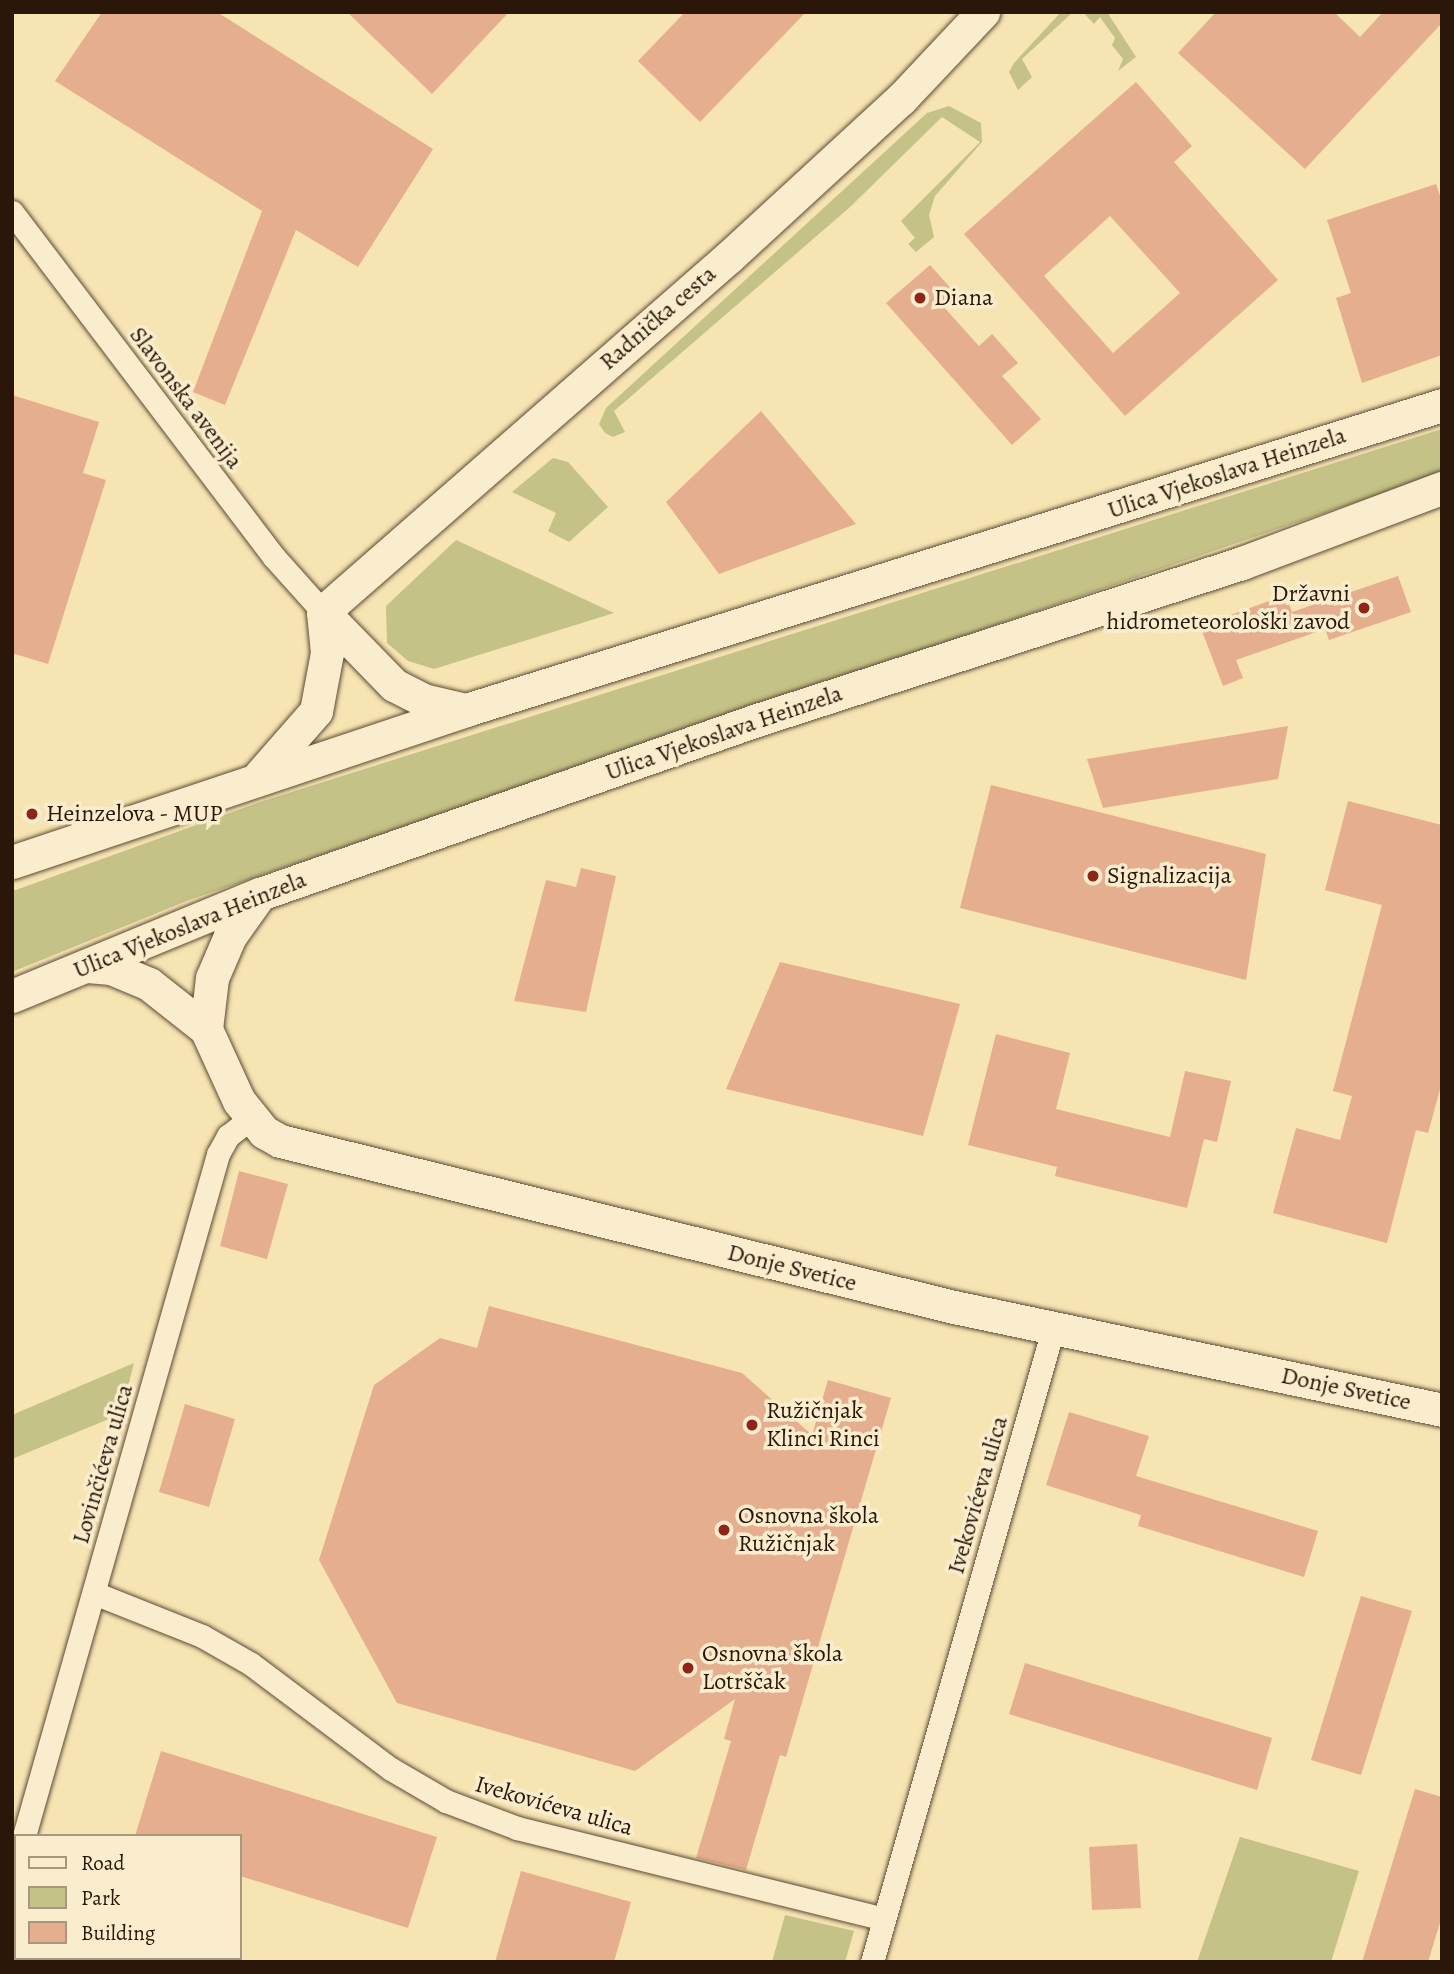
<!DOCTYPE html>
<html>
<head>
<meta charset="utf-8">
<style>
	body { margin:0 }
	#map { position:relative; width:1454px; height:1974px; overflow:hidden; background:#f7e4b3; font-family:Alegreya,serif }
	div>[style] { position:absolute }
	.green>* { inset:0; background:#c4c287 }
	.building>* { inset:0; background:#e5ae8e }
	.roads { filter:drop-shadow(0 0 2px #5d4a34) drop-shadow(0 0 2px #5d4a34) }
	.street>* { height:23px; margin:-11.5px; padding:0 11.5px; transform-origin:11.5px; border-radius:11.5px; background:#faedce }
	.secondary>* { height:33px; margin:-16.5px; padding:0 16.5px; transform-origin:16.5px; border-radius:16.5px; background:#faedce }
	.dots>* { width:19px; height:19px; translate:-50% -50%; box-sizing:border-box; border:4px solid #faedce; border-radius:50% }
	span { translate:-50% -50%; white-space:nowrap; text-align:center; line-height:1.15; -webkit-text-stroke:7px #faedce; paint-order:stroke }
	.poi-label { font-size:24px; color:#2a1709 }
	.left { translate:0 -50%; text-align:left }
	.right { translate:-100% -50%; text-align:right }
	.street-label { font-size:24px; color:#2a1709 }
	.frame { position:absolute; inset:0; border:14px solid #2a1709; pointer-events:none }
	.legend { position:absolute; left:14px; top:1834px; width:228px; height:126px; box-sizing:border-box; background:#faedce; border:2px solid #a7977f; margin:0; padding:9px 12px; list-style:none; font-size:21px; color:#2a1709 }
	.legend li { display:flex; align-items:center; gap:14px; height:35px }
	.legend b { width:35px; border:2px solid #a7977f }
</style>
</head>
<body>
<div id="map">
	<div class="green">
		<div style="clip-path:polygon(1061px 12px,1073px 12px,1022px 59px,1032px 77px,1018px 90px,1009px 72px,1014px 63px)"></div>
		<div style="clip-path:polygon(1083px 12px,1107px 12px,1136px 57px,1118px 71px,1123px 59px,1112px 45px,1115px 38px,1100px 17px,1094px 24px)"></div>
		<div style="clip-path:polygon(949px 106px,981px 123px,982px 142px,935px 196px,929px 215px,934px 237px,916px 252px,908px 244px,915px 238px,901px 221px,980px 142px,942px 117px,849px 208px,614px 411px,625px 432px,613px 437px,605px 433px,599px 424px,606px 408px,927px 113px)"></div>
		<div style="clip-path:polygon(1442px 429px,1442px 473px,189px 900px,12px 972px,13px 891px,260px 802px)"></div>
		<div style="clip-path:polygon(553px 458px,568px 462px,608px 507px,569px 542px,548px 531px,556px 513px,512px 492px)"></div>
		<div style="clip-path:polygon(456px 540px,614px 613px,434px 669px,408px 661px,387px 643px,386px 606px)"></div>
		<div style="clip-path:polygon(134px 1363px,121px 1414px,12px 1459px,12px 1415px)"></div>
		<div style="clip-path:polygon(1240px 1837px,1359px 1871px,1331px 1962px,1197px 1962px)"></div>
		<div style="clip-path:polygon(785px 1915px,854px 1931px,845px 1962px,772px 1962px)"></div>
	</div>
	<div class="building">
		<div style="clip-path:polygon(102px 12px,217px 12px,433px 149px,358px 267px,296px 230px,225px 405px,193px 392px,262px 211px,55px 81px)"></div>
		<div style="clip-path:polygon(347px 12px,509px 12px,432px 94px)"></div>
		<div style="clip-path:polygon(685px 12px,806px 12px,700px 122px,638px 61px)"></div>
		<div style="clip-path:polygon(1216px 12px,1334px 12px,1360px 37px,1383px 12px,1442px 12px,1442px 23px,1305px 169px,1178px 53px)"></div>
		<div style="clip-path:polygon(evenodd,1136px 82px,1192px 146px,1174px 162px,1278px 280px,1125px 416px,964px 234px,1136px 82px,1110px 216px,1180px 293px,1113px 353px,1044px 276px,1110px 216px)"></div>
		<div style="clip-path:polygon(1436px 184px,1442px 201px,1442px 355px,1362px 383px,1336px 298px,1351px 293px,1327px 220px)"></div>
		<div style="clip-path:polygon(930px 265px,955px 293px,942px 305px,979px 346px,992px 334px,1018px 363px,1002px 376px,1041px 419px,1012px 445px,886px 303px)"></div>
		<div style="clip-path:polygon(12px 395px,99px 422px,83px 473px,106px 480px,48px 664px,12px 653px)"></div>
		<div style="clip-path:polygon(761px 411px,856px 524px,719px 574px,666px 502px)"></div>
		<div style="clip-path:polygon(1398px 576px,1411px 612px,1329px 640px,1325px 629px,1236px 660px,1243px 678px,1223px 686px,1200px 626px,1286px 595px,1292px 612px)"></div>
		<div style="clip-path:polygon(1288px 726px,1278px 779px,1103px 808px,1087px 759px)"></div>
		<div style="clip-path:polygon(991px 785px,1266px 854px,1246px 980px,960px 908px)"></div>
		<div style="clip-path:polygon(1348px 801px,1442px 825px,1442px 1082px,1428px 1133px,1416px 1130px,1387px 1243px,1273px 1213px,1296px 1128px,1340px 1140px,1352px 1096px,1333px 1091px,1382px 905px,1325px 890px)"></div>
		<div style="clip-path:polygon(581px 868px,616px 876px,586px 1012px,514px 1001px,546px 880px,576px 887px)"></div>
		<div style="clip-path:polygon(780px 962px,960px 1004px,923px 1136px,726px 1089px)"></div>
		<div style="clip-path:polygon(996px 1034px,1070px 1053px,1056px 1109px,1170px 1137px,1185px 1071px,1231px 1081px,1217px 1142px,1204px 1139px,1187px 1208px,1055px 1176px,1057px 1167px,968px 1145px)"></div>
		<div style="clip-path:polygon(239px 1171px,288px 1184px,267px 1259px,220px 1246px)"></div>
		<div style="clip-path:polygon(489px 1306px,742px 1373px,812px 1435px,828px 1380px,891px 1398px,786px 1757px,780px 1755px,746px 1870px,696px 1858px,731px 1741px,724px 1739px,735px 1699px,635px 1771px,397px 1703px,319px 1560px,374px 1385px,440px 1338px,477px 1348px)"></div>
		<div style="clip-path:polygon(185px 1404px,235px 1419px,209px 1507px,159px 1492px)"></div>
		<div style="clip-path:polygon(1069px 1412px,1149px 1436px,1136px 1476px,1318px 1531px,1304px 1577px,1138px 1526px,1141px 1515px,1046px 1485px)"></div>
		<div style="clip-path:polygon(1361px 1596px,1412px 1611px,1361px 1775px,1311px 1760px)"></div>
		<div style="clip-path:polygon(1025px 1663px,1272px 1738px,1257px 1790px,1009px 1714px)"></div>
		<div style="clip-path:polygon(161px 1751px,437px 1837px,408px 1928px,240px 1876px,240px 1836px,135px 1836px)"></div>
		<div style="clip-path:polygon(1415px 1789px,1442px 1797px,1442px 1916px,1428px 1962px,1362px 1962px)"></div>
		<div style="clip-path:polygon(1137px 1844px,1141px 1908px,1092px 1910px,1089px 1847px)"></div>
		<div style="clip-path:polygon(521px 1871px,631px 1902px,614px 1962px,495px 1962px)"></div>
	</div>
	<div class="roads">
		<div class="street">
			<div style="left:12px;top:212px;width:432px;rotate:52.8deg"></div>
			<div style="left:273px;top:556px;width:75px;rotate:48.2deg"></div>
			<div style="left:94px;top:1593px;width:116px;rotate:21.7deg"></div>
			<div style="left:202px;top:1636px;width:56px;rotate:29.7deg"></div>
			<div style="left:251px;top:1664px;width:175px;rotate:36.9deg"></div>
			<div style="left:391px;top:1769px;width:64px;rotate:30.2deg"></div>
			<div style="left:446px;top:1801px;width:76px;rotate:20.8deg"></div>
			<div style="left:517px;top:1828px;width:378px;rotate:13.9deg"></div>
			<div style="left:24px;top:1836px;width:709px;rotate:-74.12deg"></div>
			<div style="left:218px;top:1154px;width:21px;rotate:-61deg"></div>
			<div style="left:228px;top:1136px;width:29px;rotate:-38deg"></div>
			<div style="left:12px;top:1877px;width:13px;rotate:-72deg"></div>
			<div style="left:872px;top:1962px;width:658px;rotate:-74.04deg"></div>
		</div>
		<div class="secondary">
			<div style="left:323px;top:612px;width:539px;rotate:-41.17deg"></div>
			<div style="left:729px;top:257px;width:234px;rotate:-42.6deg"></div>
			<div style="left:901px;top:99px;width:120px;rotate:-46.7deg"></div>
			<div style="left:323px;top:612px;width:102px;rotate:45.8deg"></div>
			<div style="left:394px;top:685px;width:33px;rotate:27deg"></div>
			<div style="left:423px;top:700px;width:44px;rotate:13.1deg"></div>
			<div style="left:260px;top:775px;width:85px;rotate:-48.8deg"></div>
			<div style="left:316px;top:711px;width:59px;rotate:-79.3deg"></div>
			<div style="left:327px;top:653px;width:41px;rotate:-95.6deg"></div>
			<div style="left:12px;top:862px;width:479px;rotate:-18.5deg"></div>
			<div style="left:466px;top:710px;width:1023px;rotate:-17.35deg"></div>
			<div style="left:260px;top:894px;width:52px;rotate:125.5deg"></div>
			<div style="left:230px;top:936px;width:46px;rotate:113.2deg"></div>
			<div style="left:212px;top:978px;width:51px;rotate:96.7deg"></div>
			<div style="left:206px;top:1029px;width:79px;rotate:65.4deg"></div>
			<div style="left:239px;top:1101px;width:40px;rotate:51deg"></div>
			<div style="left:264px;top:1132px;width:18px;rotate:29deg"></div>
			<div style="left:280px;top:1141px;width:694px;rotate:13.84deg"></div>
			<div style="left:954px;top:1307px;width:499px;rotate:11.9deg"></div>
			<div style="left:87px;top:966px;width:24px;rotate:5deg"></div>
			<div style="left:111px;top:968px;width:41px;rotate:22.8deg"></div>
			<div style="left:149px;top:984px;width:73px;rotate:38.3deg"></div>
			<div style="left:12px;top:996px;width:268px;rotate:-22.4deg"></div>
			<div style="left:260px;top:894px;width:523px;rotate:-19.3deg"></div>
			<div style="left:754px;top:721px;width:513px;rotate:-17.94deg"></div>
			<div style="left:1242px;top:563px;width:214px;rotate:-20.6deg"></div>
		</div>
	</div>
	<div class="dots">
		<div style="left:920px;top:298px;background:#8f2418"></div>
		<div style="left:1364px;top:608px;background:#8f2418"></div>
		<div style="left:32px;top:814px;background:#8f2418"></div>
		<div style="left:1093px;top:876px;background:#8f2418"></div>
		<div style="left:752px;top:1425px;background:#8f2418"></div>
		<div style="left:724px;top:1530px;background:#8f2418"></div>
		<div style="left:688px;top:1668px;background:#8f2418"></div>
	</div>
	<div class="poi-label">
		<span class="left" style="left:934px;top:298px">Diana</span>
		<span class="right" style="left:1350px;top:608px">Državni<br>hidrometeorološki zavod</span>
		<span class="left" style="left:46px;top:814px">Heinzelova - MUP</span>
		<span class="left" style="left:1107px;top:876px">Signalizacija</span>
		<span class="left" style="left:766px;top:1425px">Ružičnjak<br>Klinci Rinci</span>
		<span class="left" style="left:738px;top:1530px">Osnovna škola<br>Ružičnjak</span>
		<span class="left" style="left:702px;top:1668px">Osnovna škola<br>Lotrščak</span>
	</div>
	<div class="street-label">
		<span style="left:658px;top:318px;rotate:-41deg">Radnička cesta</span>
		<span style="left:186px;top:398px;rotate:53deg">Slavonska avenija</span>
		<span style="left:1227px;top:473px;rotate:-18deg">Ulica Vjekoslava Heinzela</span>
		<span style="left:724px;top:733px;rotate:-19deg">Ulica Vjekoslava Heinzela</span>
		<span style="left:190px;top:925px;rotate:-22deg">Ulica Vjekoslava Heinzela</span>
		<span style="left:792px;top:1268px;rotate:14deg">Donje Svetice</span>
		<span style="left:1346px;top:1389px;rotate:12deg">Donje Svetice</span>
		<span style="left:103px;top:1464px;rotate:-74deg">Lovinčićeva ulica</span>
		<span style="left:978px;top:1495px;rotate:-74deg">Ivekovićeva ulica</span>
		<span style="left:554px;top:1806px;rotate:16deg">Ivekovićeva ulica</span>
	</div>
	<div class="frame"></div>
	<ul class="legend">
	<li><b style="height:9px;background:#faedce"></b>Road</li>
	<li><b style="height:19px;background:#c4c287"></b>Park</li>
	<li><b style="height:19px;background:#e5ae8e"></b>Building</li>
	</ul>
</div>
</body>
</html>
